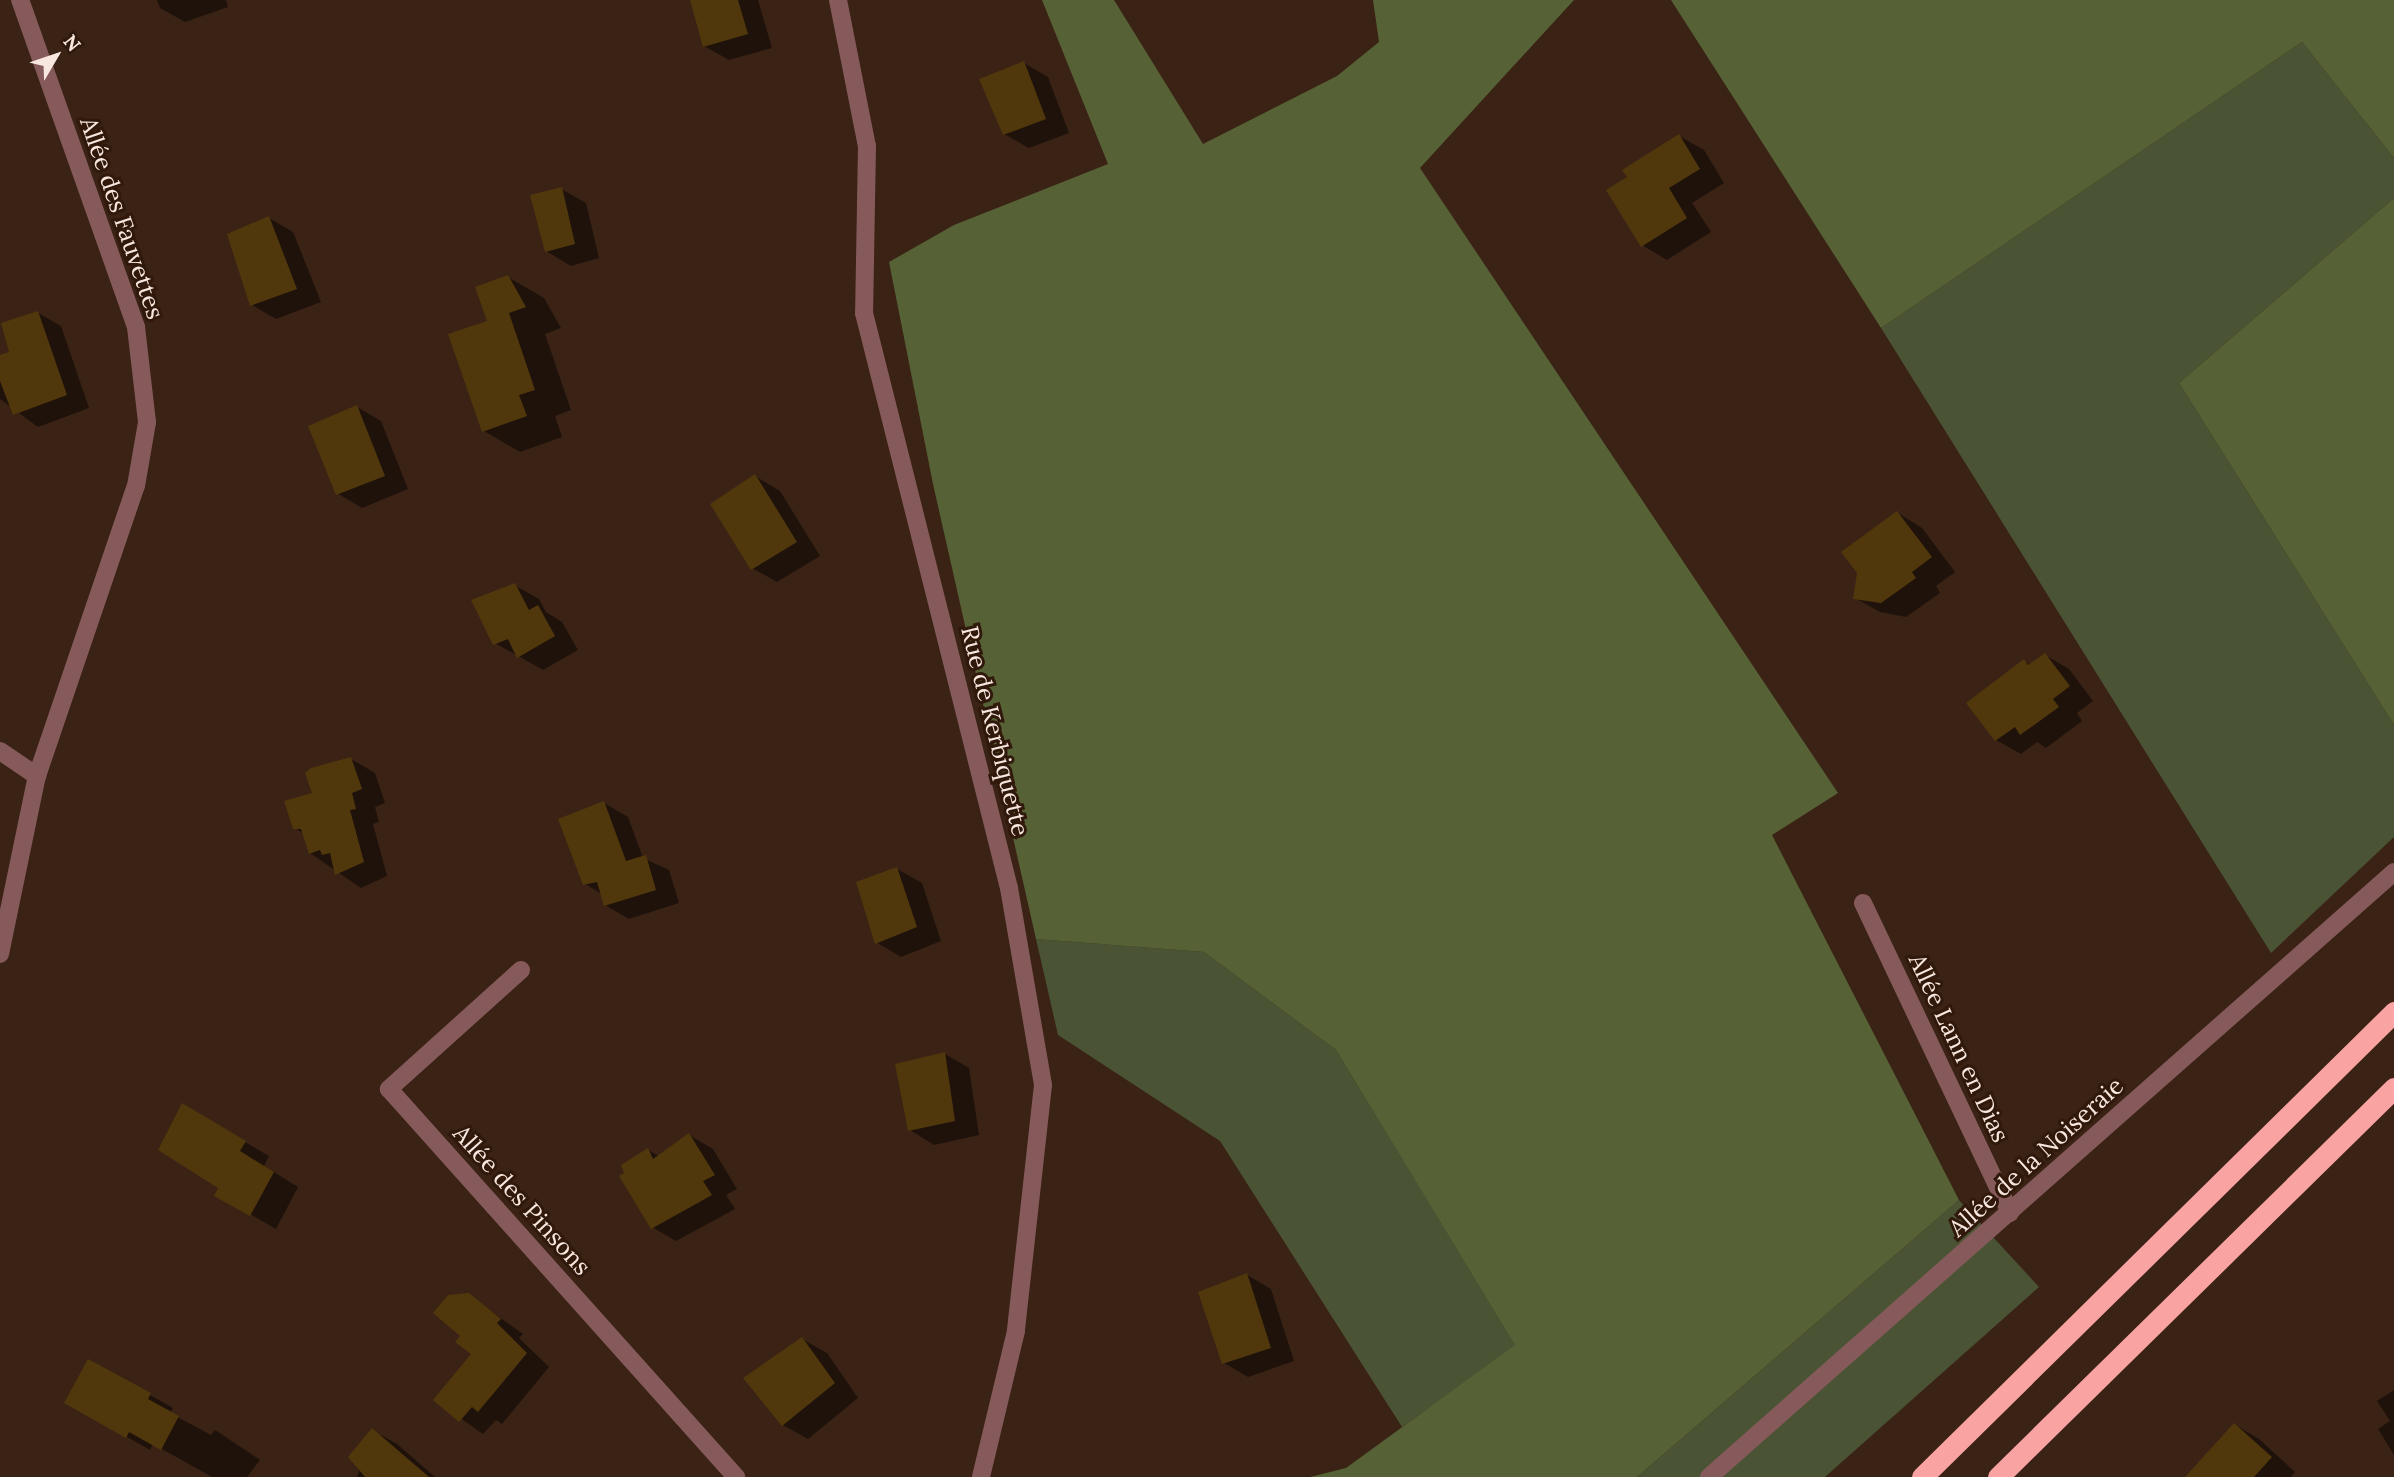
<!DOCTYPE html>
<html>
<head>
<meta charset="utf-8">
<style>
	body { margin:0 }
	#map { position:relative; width:2394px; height:1477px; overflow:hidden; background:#3a2215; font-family:Lora,serif }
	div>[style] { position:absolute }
	.green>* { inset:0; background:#4a5334 }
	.forest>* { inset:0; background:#566235 }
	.shadow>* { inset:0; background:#0007 }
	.building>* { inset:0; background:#51380c }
	.minor>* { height:18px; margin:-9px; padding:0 9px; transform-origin:9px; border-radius:9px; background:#865a5a }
	.highway>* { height:21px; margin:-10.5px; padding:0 10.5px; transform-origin:10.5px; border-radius:10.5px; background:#f9a4a3 }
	span { translate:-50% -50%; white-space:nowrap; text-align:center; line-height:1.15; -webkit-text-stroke:6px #30180b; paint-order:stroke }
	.street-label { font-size:24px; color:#f8e7df }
	.north { position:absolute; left:21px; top:21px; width:70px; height:70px; -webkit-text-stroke:5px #30180b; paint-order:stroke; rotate:51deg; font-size:19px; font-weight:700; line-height:28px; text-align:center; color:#f8e7df }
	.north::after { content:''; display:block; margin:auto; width:24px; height:32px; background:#f8e7df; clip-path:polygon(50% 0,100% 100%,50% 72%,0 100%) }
</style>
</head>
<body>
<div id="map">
	<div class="green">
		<div style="clip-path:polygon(2302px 42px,2394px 158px,2394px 198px,2179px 383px,2394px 725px,2394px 837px,2271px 953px,1881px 328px)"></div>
		<div style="clip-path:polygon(1036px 939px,1204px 952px,1336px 1050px,1516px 1346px,1402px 1427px,1220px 1141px,1058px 1035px)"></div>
		<div style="clip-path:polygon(1959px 1200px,2039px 1287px,1825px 1477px,1637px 1477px)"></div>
	</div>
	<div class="forest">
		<div style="clip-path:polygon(1042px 0,1114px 0,1203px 144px,1337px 76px,1379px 42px,1373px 0,1574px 0,1420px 168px,1838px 793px,1772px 835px,1959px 1200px,1637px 1477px,1310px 1477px,1346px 1468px,1515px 1345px,1336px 1050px,1204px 952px,1036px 939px,933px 484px,889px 262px,954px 225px,1108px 164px)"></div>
		<div style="clip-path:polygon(1671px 0,2394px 0,2394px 158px,2302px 42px,1881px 328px)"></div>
		<div style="clip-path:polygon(2394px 198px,2394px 725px,2179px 383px)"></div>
	</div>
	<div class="shadow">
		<div style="clip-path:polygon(157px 0,226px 0,228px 7px,185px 22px,160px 8px)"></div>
		<div style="clip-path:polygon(692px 0,758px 0,772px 48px,729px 60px,704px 46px)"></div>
		<div style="clip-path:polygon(1024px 63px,1048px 77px,1069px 133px,1029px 148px,1004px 134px)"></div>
		<div style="clip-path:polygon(1679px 136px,1704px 150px,1724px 183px,1692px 203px,1711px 232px,1667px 260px,1642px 245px,1629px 178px)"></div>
		<div style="clip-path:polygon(561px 189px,586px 203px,599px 258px,571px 266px,546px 251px)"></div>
		<div style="clip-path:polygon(269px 218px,293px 232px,321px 302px,276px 319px,252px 305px)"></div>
		<div style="clip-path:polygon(508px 277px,544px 298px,561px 328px,545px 334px,571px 410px,555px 416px,562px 437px,520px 452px,484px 431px,489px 322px)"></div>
		<div style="clip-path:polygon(38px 313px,61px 326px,89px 408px,38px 427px,0 399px,0 356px,11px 353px)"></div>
		<div style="clip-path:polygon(357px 407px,381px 421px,408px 489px,362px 508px,337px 493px)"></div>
		<div style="clip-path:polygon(755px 476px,780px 491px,820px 556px,777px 582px,752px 568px)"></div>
		<div style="clip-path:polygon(1898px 513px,1922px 528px,1955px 572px,1936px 586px,1940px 593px,1906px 617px,1880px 612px,1855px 598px)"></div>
		<div style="clip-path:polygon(514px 585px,539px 599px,546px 612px,562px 622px,578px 650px,543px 670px,495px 643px)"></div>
		<div style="clip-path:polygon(2045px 655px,2069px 669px,2093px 701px,2077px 713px,2082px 721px,2046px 748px,2037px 742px,2021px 754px,1996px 740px,2024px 661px,2031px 665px)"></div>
		<div style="clip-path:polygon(351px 759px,375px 773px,385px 803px,375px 807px,379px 822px,373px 824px,387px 876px,361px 888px,310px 853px,304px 834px,295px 828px,314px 794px)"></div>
		<div style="clip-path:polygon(604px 803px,628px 817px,643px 858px,669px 870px,679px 903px,629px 919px,605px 905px,602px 894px,585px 884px)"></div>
		<div style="clip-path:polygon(897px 869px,922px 883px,941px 941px,901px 957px,876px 942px)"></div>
		<div style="clip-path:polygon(945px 1054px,969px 1068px,979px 1135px,934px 1145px,910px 1130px)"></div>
		<div style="clip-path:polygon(182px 1105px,269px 1156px,264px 1166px,298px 1187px,276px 1229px,217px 1195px,220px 1187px)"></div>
		<div style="clip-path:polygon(689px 1135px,713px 1149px,737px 1189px,726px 1195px,735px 1209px,676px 1241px,652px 1227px,648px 1150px,659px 1156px)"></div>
		<div style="clip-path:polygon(1247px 1275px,1271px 1289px,1294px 1361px,1248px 1377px,1224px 1363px)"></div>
		<div style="clip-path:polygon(468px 1295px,523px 1334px,519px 1338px,549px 1367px,502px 1424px,496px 1420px,483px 1434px,435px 1400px,473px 1354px,462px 1335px)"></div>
		<div style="clip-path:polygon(802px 1339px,827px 1353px,858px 1398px,808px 1439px,783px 1425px)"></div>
		<div style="clip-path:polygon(2394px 1390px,2394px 1455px,2378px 1429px,2390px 1421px,2377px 1401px)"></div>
		<div style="clip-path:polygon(150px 1395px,173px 1408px,170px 1413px,211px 1435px,215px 1430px,260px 1460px,247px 1477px,212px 1477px,153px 1444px,150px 1450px,66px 1402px)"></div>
		<div style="clip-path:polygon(2235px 1425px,2259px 1439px,2295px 1472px,2291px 1477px,2188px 1477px)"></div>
		<div style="clip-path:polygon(372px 1430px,397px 1444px,435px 1477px,357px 1477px)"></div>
	</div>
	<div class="building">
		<div style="clip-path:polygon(690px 0,738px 0,748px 34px,703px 47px)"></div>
		<div style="clip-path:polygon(1024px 61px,1046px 119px,1003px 135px,979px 79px)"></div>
		<div style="clip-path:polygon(1679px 134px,1700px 169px,1669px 188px,1687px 218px,1641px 247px,1606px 190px,1627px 177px,1622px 170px)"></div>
		<div style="clip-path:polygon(562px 187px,575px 244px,545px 252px,530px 195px)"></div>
		<div style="clip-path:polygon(269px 216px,297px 289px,250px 306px,227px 234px)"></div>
		<div style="clip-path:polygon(508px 275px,526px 307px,509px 313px,535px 390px,519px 395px,527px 416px,482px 432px,448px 334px,487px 321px,475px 287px)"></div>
		<div style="clip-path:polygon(38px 311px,67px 395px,13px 415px,0 381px,0 355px,9px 352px,1px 323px)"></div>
		<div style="clip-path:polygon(357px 405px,385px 476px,336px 495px,308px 426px)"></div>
		<div style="clip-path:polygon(755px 474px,797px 542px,751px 570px,710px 504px)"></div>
		<div style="clip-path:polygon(1897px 511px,1932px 557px,1912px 572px,1916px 578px,1881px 603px,1853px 599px,1857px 573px,1841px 552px)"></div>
		<div style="clip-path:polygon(515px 583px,529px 610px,538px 605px,555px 636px,517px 658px,508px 639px,493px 645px,471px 600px)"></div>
		<div style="clip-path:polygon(2045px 653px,2070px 686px,2053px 699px,2059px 707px,2020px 735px,2015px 727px,1995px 741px,1966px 703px,2024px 659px,2028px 665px)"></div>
		<div style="clip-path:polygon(351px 757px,362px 789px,352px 793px,356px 809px,350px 810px,364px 862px,335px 875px,330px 853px,322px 855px,320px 850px,309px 854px,301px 829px,293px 829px,284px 801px,312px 793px,305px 773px,311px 768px)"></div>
		<div style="clip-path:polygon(604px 801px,626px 861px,646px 855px,656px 890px,604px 906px,597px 882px,583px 885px,558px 819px)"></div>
		<div style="clip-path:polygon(897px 867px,917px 927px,875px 944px,856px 882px)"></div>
		<div style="clip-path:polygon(945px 1052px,955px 1121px,908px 1131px,895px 1064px)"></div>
		<div style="clip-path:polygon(182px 1103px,246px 1141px,240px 1151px,274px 1172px,250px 1216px,214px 1196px,218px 1188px,158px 1150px)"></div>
		<div style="clip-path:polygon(689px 1133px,715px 1175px,703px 1181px,712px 1195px,651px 1229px,619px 1176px,624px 1173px,621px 1165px,648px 1148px,653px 1159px)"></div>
		<div style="clip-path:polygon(1247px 1273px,1271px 1348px,1222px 1364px,1198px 1292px)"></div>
		<div style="clip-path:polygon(469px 1293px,501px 1319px,497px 1323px,527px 1353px,478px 1412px,472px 1407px,459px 1422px,433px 1400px,471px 1354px,455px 1342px,460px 1336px,433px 1313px,448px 1295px)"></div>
		<div style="clip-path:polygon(802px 1337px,835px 1383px,782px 1426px,743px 1378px)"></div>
		<div style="clip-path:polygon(88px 1359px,151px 1393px,148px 1399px,179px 1416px,161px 1450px,129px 1432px,126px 1438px,64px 1403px)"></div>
		<div style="clip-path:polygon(2234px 1423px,2272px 1457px,2254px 1477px,2185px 1477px)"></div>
		<div style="clip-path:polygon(372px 1428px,429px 1477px,365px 1477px,348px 1457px)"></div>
	</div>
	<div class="minor">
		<div style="left:838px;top:0;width:149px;rotate:78.8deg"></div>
		<div style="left:867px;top:146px;width:167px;rotate:91deg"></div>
		<div style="left:864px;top:313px;width:593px;rotate:75.85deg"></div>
		<div style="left:1009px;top:888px;width:200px;rotate:80.2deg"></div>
		<div style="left:1043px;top:1085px;width:247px;rotate:96.3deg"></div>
		<div style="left:1016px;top:1331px;width:150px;rotate:103.5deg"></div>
		<div style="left:0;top:751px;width:45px;rotate:34deg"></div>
		<div style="left:1863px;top:903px;width:343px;rotate:64.6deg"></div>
		<div style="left:0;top:954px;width:182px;rotate:-78.3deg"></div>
		<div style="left:37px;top:776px;width:306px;rotate:-71.2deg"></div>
		<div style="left:136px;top:486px;width:65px;rotate:-80.2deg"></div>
		<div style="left:147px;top:422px;width:96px;rotate:-96.6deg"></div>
		<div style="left:136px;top:327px;width:347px;rotate:-109.5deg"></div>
		<div style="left:521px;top:970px;width:178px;rotate:138deg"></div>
		<div style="left:389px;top:1089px;width:521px;rotate:48.19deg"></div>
		<div style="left:1709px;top:1477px;width:914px;rotate:-41.45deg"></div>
	</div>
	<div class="highway">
		<div style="left:1922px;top:1477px;width:663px;rotate:-44.57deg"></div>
		<div style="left:1998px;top:1477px;width:555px;rotate:-44.49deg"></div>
	</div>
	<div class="street-label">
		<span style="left:122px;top:218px;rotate:71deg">Allée des Fauvettes</span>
		<span style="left:995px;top:731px;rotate:76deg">Rue de Kerbiquette</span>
		<span style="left:1959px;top:1048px;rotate:65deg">Allée Lann en Dias</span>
		<span style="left:2036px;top:1157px;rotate:-42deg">Allée de la Noiseraie</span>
		<span style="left:522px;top:1200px;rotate:48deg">Allée des Pinsons</span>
	</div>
	<div class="north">N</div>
</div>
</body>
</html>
